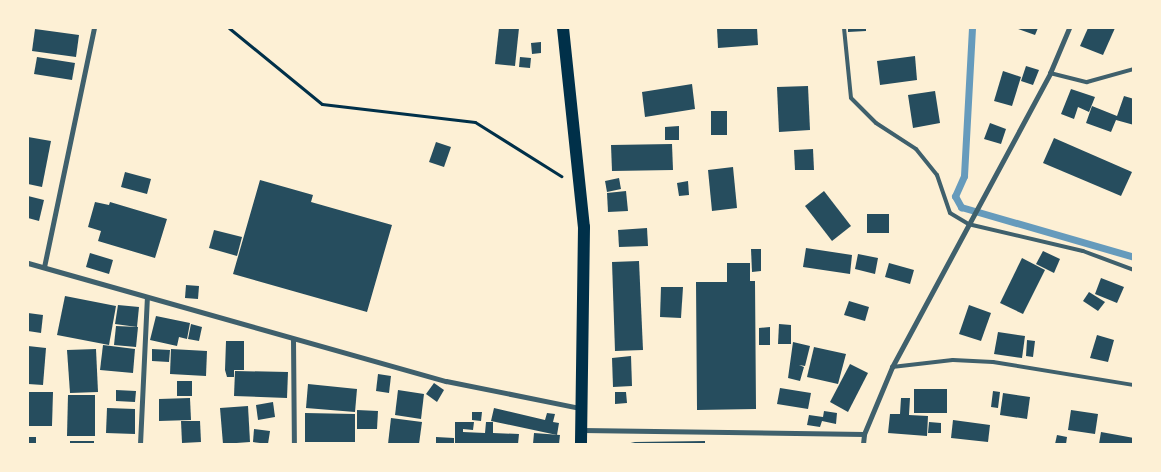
<!DOCTYPE html>
<html>
<head>
<meta charset="utf-8">
<style>
	body { margin:0 }
	#map { position:relative; width:1161px; height:472px; overflow:hidden; background:#fdf0d5; font-family:Literata,serif }
	div>[style] { position:absolute }
	.stream>* { height:7px; margin:-3.5px; padding:0 3.5px; transform-origin:3.5px; border-radius:3.5px; background:#669bbc }
	.building>* { inset:0; background:#264d5e }
	.path>* { height:3px; margin:-1.5px; padding:0 1.5px; transform-origin:1.5px; border-radius:1.5px; background:#003049 }
	.service>* { height:4px; margin:-2px; padding:0 2px; transform-origin:2px; border-radius:2px; background:#3f606c }
	.minor>* { height:5px; margin:-2.5px; padding:0 2.5px; transform-origin:2.5px; border-radius:2.5px; background:#3f606c }
	.primary>* { height:12px; margin:-6px; padding:0 6px; transform-origin:6px; border-radius:6px; background:#003049 }
	span { translate:-50% -50%; white-space:nowrap; text-align:center; line-height:1.15; -webkit-text-stroke:5px #fdf0d5; paint-order:stroke }
	.frame { position:absolute; inset:0; border:29px solid #fdf0d5; pointer-events:none }
</style>
</head>
<body>
<div id="map">
	<div class="stream">
		<div style="left:972px;top:28px;width:148px;rotate:93.1deg"></div>
		<div style="left:964px;top:176px;width:22px;rotate:114deg"></div>
		<div style="left:955px;top:196px;width:13px;rotate:61deg"></div>
		<div style="left:961px;top:207px;width:180px;rotate:16.1deg"></div>
	</div>
	<div class="building">
		<div style="clip-path:polygon(499px 28px,519px 28px,515px 66px,495px 64px)"></div>
		<div style="clip-path:polygon(717px 28px,757px 28px,758px 45px,718px 48px)"></div>
		<div style="clip-path:polygon(848px 28px,866px 28px,866px 31px,848px 32px)"></div>
		<div style="clip-path:polygon(1015px 28px,1038px 28px,1035px 35px)"></div>
		<div style="clip-path:polygon(1088px 28px,1115px 28px,1103px 55px,1080px 46px)"></div>
		<div style="clip-path:polygon(35px 29px,79px 35px,76px 57px,32px 51px)"></div>
		<div style="clip-path:polygon(541px 42px,541px 53px,532px 54px,531px 43px)"></div>
		<div style="clip-path:polygon(915px 56px,917px 80px,880px 85px,877px 61px)"></div>
		<div style="clip-path:polygon(37px 57px,75px 63px,72px 80px,34px 74px)"></div>
		<div style="clip-path:polygon(520px 57px,531px 58px,530px 68px,519px 67px)"></div>
		<div style="clip-path:polygon(1026px 66px,1039px 70px,1033px 85px,1021px 81px)"></div>
		<div style="clip-path:polygon(1003px 71px,1021px 77px,1012px 106px,994px 101px)"></div>
		<div style="clip-path:polygon(692px 84px,695px 109px,645px 117px,642px 92px)"></div>
		<div style="clip-path:polygon(808px 86px,810px 130px,779px 132px,777px 87px)"></div>
		<div style="clip-path:polygon(1071px 89px,1095px 97px,1089px 112px,1078px 107px,1074px 119px,1061px 114px)"></div>
		<div style="clip-path:polygon(935px 91px,940px 123px,913px 128px,908px 95px)"></div>
		<div style="clip-path:polygon(1124px 96px,1134px 99px,1134px 125px,1116px 120px,1111px 132px,1086px 123px,1092px 106px,1117px 116px)"></div>
		<div style="clip-path:polygon(711px 111px,727px 111px,727px 135px,711px 135px)"></div>
		<div style="clip-path:polygon(990px 123px,1006px 129px,1001px 144px,984px 139px)"></div>
		<div style="clip-path:polygon(679px 126px,679px 140px,665px 140px,665px 127px)"></div>
		<div style="clip-path:polygon(28px 137px,51px 141px,42px 187px,28px 184px)"></div>
		<div style="clip-path:polygon(1054px 138px,1132px 172px,1121px 196px,1043px 163px)"></div>
		<div style="clip-path:polygon(436px 142px,451px 147px,444px 167px,429px 162px)"></div>
		<div style="clip-path:polygon(672px 144px,673px 170px,612px 171px,611px 145px)"></div>
		<div style="clip-path:polygon(813px 149px,814px 170px,795px 170px,794px 150px)"></div>
		<div style="clip-path:polygon(733px 167px,737px 208px,712px 211px,708px 170px)"></div>
		<div style="clip-path:polygon(125px 172px,151px 179px,147px 194px,121px 187px)"></div>
		<div style="clip-path:polygon(619px 178px,621px 189px,607px 192px,605px 181px)"></div>
		<div style="clip-path:polygon(260px 180px,313px 195px,311px 202px,392px 225px,367px 312px,233px 274px)"></div>
		<div style="clip-path:polygon(688px 181px,689px 195px,679px 196px,677px 183px)"></div>
		<div style="clip-path:polygon(626px 191px,628px 211px,608px 212px,607px 193px)"></div>
		<div style="clip-path:polygon(824px 191px,851px 226px,832px 241px,805px 206px)"></div>
		<div style="clip-path:polygon(28px 196px,44px 200px,39px 221px,28px 218px)"></div>
		<div style="clip-path:polygon(95px 202px,109px 205px,110px 202px,167px 219px,155px 258px,98px 241px,101px 231px,88px 227px)"></div>
		<div style="clip-path:polygon(867px 214px,889px 214px,889px 233px,867px 233px)"></div>
		<div style="clip-path:polygon(647px 228px,648px 246px,619px 247px,618px 230px)"></div>
		<div style="clip-path:polygon(214px 230px,242px 237px,237px 256px,209px 248px)"></div>
		<div style="clip-path:polygon(806px 248px,852px 255px,850px 274px,803px 267px)"></div>
		<div style="clip-path:polygon(751px 249px,761px 249px,761px 271px,752px 272px)"></div>
		<div style="clip-path:polygon(1043px 251px,1060px 259px,1054px 273px,1036px 264px)"></div>
		<div style="clip-path:polygon(90px 253px,113px 260px,109px 274px,86px 267px)"></div>
		<div style="clip-path:polygon(858px 254px,878px 258px,875px 274px,855px 269px)"></div>
		<div style="clip-path:polygon(1022px 258px,1045px 270px,1023px 314px,1000px 303px)"></div>
		<div style="clip-path:polygon(639px 261px,643px 350px,615px 351px,612px 262px)"></div>
		<div style="clip-path:polygon(727px 263px,750px 263px,750px 281px,740px 281px,755px 281px,756px 409px,697px 410px,696px 282px,727px 282px)"></div>
		<div style="clip-path:polygon(889px 263px,914px 270px,910px 284px,885px 277px)"></div>
		<div style="clip-path:polygon(1101px 278px,1124px 287px,1117px 303px,1095px 294px)"></div>
		<div style="clip-path:polygon(186px 285px,199px 286px,198px 299px,185px 298px)"></div>
		<div style="clip-path:polygon(661px 287px,683px 287px,681px 318px,660px 317px)"></div>
		<div style="clip-path:polygon(1089px 292px,1105px 302px,1098px 311px,1083px 301px)"></div>
		<div style="clip-path:polygon(65px 296px,116px 306px,109px 345px,57px 335px)"></div>
		<div style="clip-path:polygon(849px 301px,869px 307px,865px 321px,844px 315px)"></div>
		<div style="clip-path:polygon(118px 305px,139px 307px,137px 327px,115px 324px)"></div>
		<div style="clip-path:polygon(969px 305px,991px 313px,981px 341px,959px 334px)"></div>
		<div style="clip-path:polygon(28px 313px,43px 315px,41px 333px,28px 331px)"></div>
		<div style="clip-path:polygon(156px 316px,190px 323px,187px 339px,179px 337px,177px 346px,150px 340px)"></div>
		<div style="clip-path:polygon(191px 324px,202px 327px,199px 341px,188px 339px)"></div>
		<div style="clip-path:polygon(779px 324px,791px 325px,791px 344px,778px 344px)"></div>
		<div style="clip-path:polygon(116px 326px,138px 327px,136px 347px,114px 345px)"></div>
		<div style="clip-path:polygon(770px 327px,770px 345px,759px 345px,759px 328px)"></div>
		<div style="clip-path:polygon(998px 332px,1025px 336px,1022px 358px,994px 354px)"></div>
		<div style="clip-path:polygon(1097px 335px,1114px 340px,1108px 362px,1090px 358px)"></div>
		<div style="clip-path:polygon(1027px 340px,1035px 341px,1033px 357px,1026px 356px)"></div>
		<div style="clip-path:polygon(226px 341px,244px 341px,244px 370px,234px 370px,234px 377px,227px 377px,225px 370px)"></div>
		<div style="clip-path:polygon(793px 342px,810px 346px,805px 366px,799px 365px,804px 367px,800px 381px,788px 378px)"></div>
		<div style="clip-path:polygon(103px 345px,135px 349px,133px 373px,100px 370px)"></div>
		<div style="clip-path:polygon(28px 346px,46px 348px,43px 385px,28px 384px)"></div>
		<div style="clip-path:polygon(814px 347px,846px 354px,838px 384px,807px 377px)"></div>
		<div style="clip-path:polygon(96px 349px,98px 392px,70px 393px,67px 350px)"></div>
		<div style="clip-path:polygon(152px 349px,170px 350px,169px 362px,152px 361px)"></div>
		<div style="clip-path:polygon(171px 349px,207px 351px,206px 376px,170px 374px)"></div>
		<div style="clip-path:polygon(631px 356px,632px 386px,613px 387px,612px 358px)"></div>
		<div style="clip-path:polygon(850px 364px,868px 373px,848px 412px,830px 402px)"></div>
		<div style="clip-path:polygon(235px 371px,288px 372px,287px 398px,234px 396px)"></div>
		<div style="clip-path:polygon(378px 374px,391px 376px,389px 393px,376px 391px)"></div>
		<div style="clip-path:polygon(177px 381px,192px 381px,192px 396px,177px 396px)"></div>
		<div style="clip-path:polygon(434px 383px,444px 390px,437px 402px,426px 394px)"></div>
		<div style="clip-path:polygon(308px 384px,357px 389px,355px 412px,306px 408px)"></div>
		<div style="clip-path:polygon(780px 388px,811px 393px,808px 409px,777px 404px)"></div>
		<div style="clip-path:polygon(914px 389px,947px 389px,947px 413px,914px 413px)"></div>
		<div style="clip-path:polygon(116px 390px,136px 391px,135px 402px,116px 401px)"></div>
		<div style="clip-path:polygon(398px 390px,424px 394px,421px 419px,395px 415px)"></div>
		<div style="clip-path:polygon(993px 391px,1000px 392px,998px 408px,991px 407px)"></div>
		<div style="clip-path:polygon(28px 392px,53px 392px,52px 426px,28px 426px)"></div>
		<div style="clip-path:polygon(615px 392px,626px 392px,627px 403px,615px 404px)"></div>
		<div style="clip-path:polygon(1003px 393px,1030px 397px,1027px 419px,1000px 415px)"></div>
		<div style="clip-path:polygon(68px 395px,95px 395px,95px 436px,67px 436px)"></div>
		<div style="clip-path:polygon(190px 398px,191px 420px,159px 421px,159px 399px)"></div>
		<div style="clip-path:polygon(901px 398px,910px 398px,909px 415px,928px 416px,927px 436px,888px 433px,890px 414px,900px 414px)"></div>
		<div style="clip-path:polygon(273px 402px,275px 417px,258px 420px,256px 405px)"></div>
		<div style="clip-path:polygon(248px 406px,250px 442px,223px 444px,220px 408px)"></div>
		<div style="clip-path:polygon(107px 408px,135px 409px,135px 434px,106px 433px)"></div>
		<div style="clip-path:polygon(494px 408px,545px 420px,547px 413px,555px 414px,553px 422px,559px 423px,557px 435px,491px 421px)"></div>
		<div style="clip-path:polygon(357px 410px,378px 411px,377px 429px,357px 429px)"></div>
		<div style="clip-path:polygon(1071px 410px,1098px 414px,1095px 434px,1068px 430px)"></div>
		<div style="clip-path:polygon(824px 411px,837px 413px,836px 424px,822px 421px,820px 427px,807px 425px,809px 415px,823px 417px)"></div>
		<div style="clip-path:polygon(472px 412px,482px 412px,481px 421px,472px 420px)"></div>
		<div style="clip-path:polygon(305px 413px,355px 414px,355px 442px,305px 442px)"></div>
		<div style="clip-path:polygon(391px 418px,422px 422px,419px 444px,388px 444px)"></div>
		<div style="clip-path:polygon(953px 420px,990px 425px,988px 442px,951px 438px)"></div>
		<div style="clip-path:polygon(181px 421px,200px 421px,201px 442px,182px 443px)"></div>
		<div style="clip-path:polygon(455px 422px,474px 422px,473px 430px,463px 429px,463px 432px,485px 433px,486px 422px,493px 422px,493px 433px,519px 434px,518px 444px,455px 444px)"></div>
		<div style="clip-path:polygon(929px 422px,941px 423px,941px 433px,928px 433px)"></div>
		<div style="clip-path:polygon(254px 429px,270px 431px,268px 444px,253px 442px)"></div>
		<div style="clip-path:polygon(1101px 432px,1134px 438px,1134px 444px,1099px 444px)"></div>
		<div style="clip-path:polygon(534px 433px,560px 435px,559px 444px,533px 444px)"></div>
		<div style="clip-path:polygon(1057px 435px,1067px 437px,1066px 444px,1055px 444px)"></div>
		<div style="clip-path:polygon(28px 437px,36px 437px,36px 444px,28px 444px)"></div>
		<div style="clip-path:polygon(436px 437px,454px 438px,454px 444px,436px 444px)"></div>
		<div style="clip-path:polygon(70px 441px,94px 441px,94px 444px,70px 444px)"></div>
		<div style="clip-path:polygon(705px 441px,705px 444px,626px 444px,635px 442px)"></div>
	</div>
	<div class="path">
		<div style="left:229px;top:28px;width:120px;rotate:39.3deg"></div>
		<div style="left:322px;top:104px;width:154px;rotate:6.7deg"></div>
		<div style="left:475px;top:122px;width:102px;rotate:32.1deg"></div>
	</div>
	<div class="service">
		<div style="left:844px;top:28px;width:70px;rotate:84.3deg"></div>
		<div style="left:851px;top:98px;width:35px;rotate:45deg"></div>
		<div style="left:876px;top:123px;width:48px;rotate:33deg"></div>
		<div style="left:916px;top:149px;width:33px;rotate:51deg"></div>
		<div style="left:937px;top:175px;width:40px;rotate:71.1deg"></div>
		<div style="left:950px;top:213px;width:21px;rotate:31deg"></div>
		<div style="left:968px;top:224px;width:118px;rotate:13.2deg"></div>
		<div style="left:1083px;top:251px;width:54px;rotate:20.4deg"></div>
		<div style="left:1050px;top:73px;width:38px;rotate:14deg"></div>
		<div style="left:1087px;top:82px;width:49px;rotate:-15.5deg"></div>
		<div style="left:892px;top:367px;width:61px;rotate:-6.5deg"></div>
		<div style="left:953px;top:360px;width:40px;rotate:2.9deg"></div>
		<div style="left:993px;top:362px;width:143px;rotate:9.3deg"></div>
	</div>
	<div class="minor">
		<div style="left:28px;top:263px;width:434px;rotate:15.8deg"></div>
		<div style="left:446px;top:381px;width:137px;rotate:11.4deg"></div>
		<div style="left:44px;top:267px;width:244px;rotate:-78.2deg"></div>
		<div style="left:293px;top:339px;width:105px;rotate:89.5deg"></div>
		<div style="left:582px;top:430px;width:282px;rotate:0.8deg"></div>
		<div style="left:140px;top:444px;width:146px;rotate:-87.3deg"></div>
		<div style="left:863px;top:444px;width:10px;rotate:-84deg"></div>
		<div style="left:864px;top:434px;width:73px;rotate:-67.3deg"></div>
		<div style="left:892px;top:367px;width:334px;rotate:-61.7deg"></div>
		<div style="left:1050px;top:73px;width:49px;rotate:-67.1deg"></div>
	</div>
	<div class="primary">
		<div style="left:563px;top:28px;width:200px;rotate:84deg"></div>
		<div style="left:584px;top:227px;width:217px;rotate:90.8deg"></div>
	</div>
	<div class="frame"></div>
</div>
</body>
</html>
